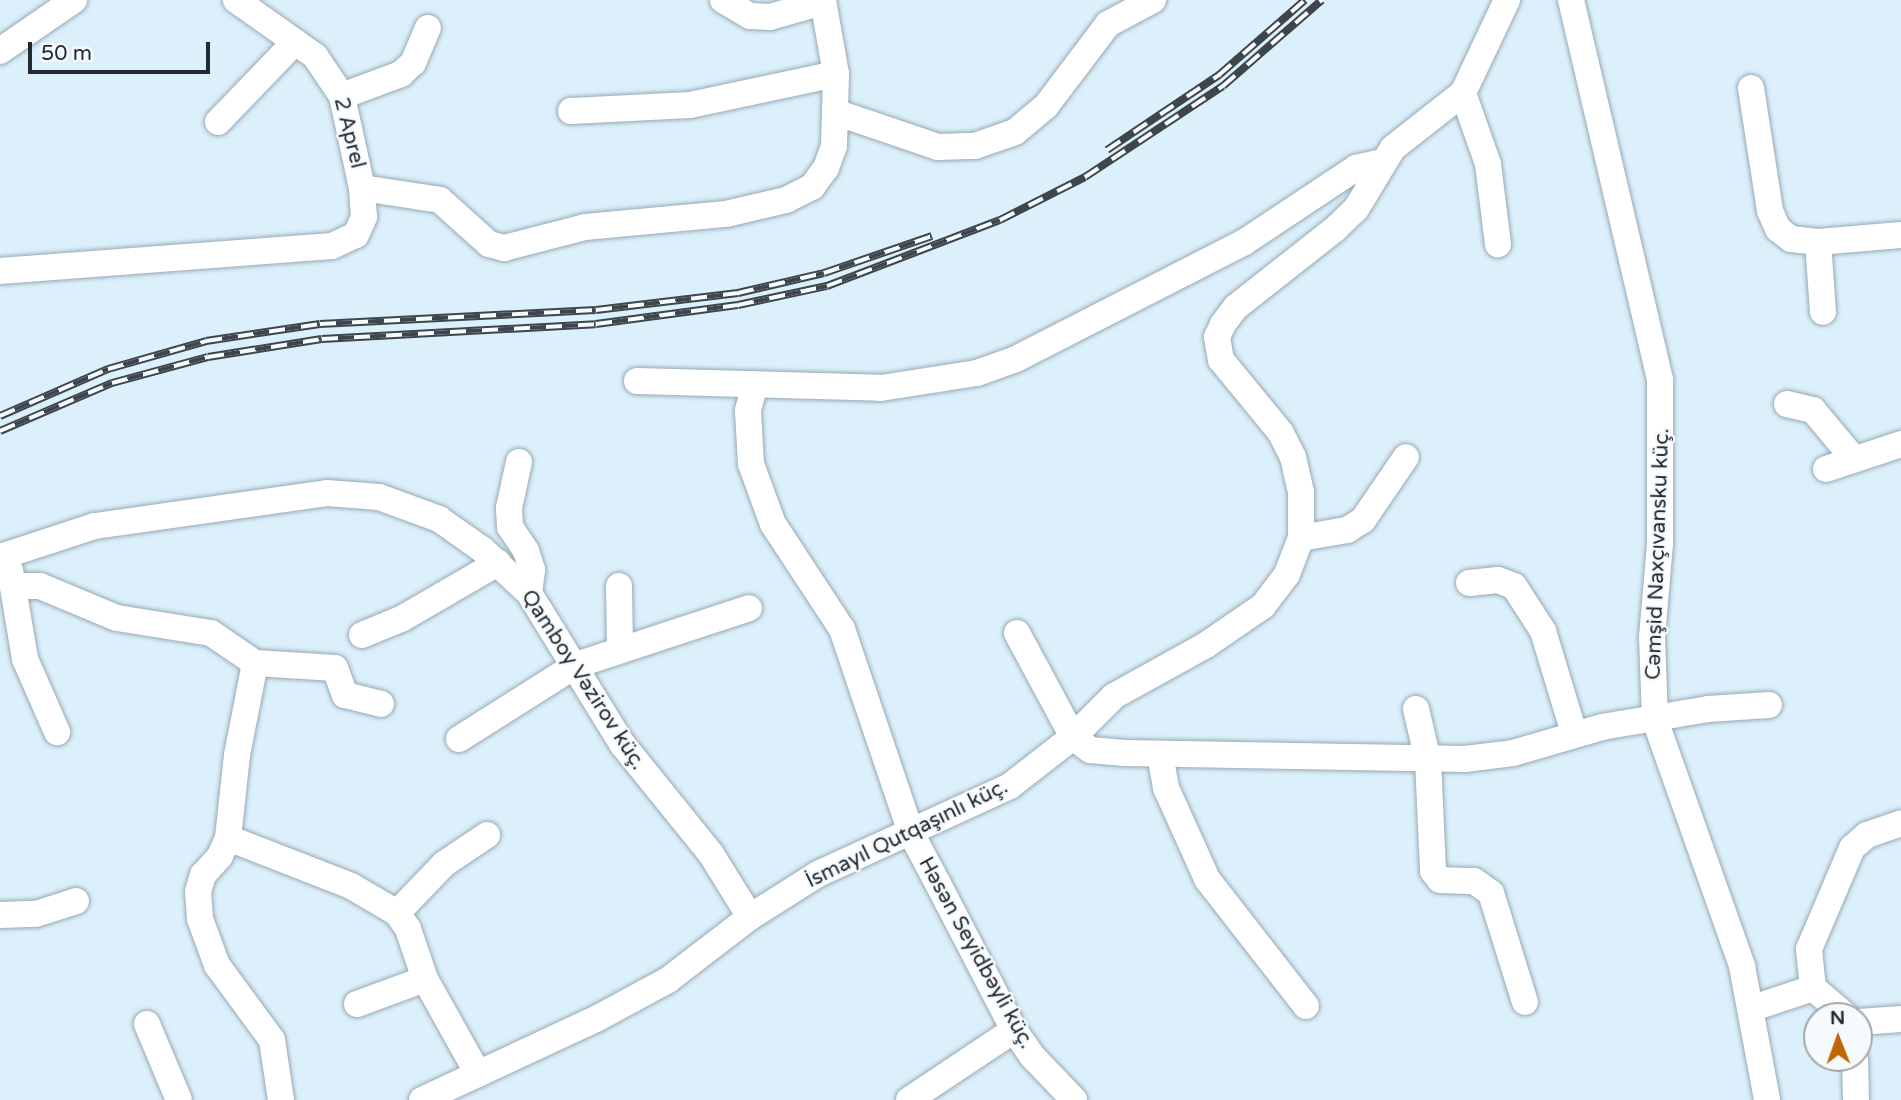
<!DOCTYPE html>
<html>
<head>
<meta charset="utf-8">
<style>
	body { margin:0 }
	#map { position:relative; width:1901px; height:1100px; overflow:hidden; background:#dcf0fc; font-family:"Varela Round",sans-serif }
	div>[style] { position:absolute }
	.roads { filter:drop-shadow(0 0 2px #97a9b4) drop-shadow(0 0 2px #97a9b4) }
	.minor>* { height:26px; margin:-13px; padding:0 13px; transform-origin:13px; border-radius:13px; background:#fff }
	.rail>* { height:8px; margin-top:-4px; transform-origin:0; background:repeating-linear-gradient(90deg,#f6fafd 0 16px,#3e464c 0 32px); box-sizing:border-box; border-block:2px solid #3e464c }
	span { translate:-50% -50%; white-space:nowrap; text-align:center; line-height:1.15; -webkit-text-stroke:5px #f6fafd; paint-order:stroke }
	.street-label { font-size:21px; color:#232a2f }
	.north { position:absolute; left:1803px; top:1002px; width:70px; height:70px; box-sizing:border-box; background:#f6fafd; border:2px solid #a2a7ab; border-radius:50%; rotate:359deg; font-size:19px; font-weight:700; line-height:28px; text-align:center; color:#232a2f }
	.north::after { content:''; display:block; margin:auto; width:24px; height:32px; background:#be6504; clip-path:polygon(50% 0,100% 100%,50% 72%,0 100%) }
	.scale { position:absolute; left:28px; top:42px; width:182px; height:32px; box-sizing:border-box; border:4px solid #232a2f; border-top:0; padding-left:9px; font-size:21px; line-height:24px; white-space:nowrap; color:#232a2f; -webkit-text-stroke:5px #f6fafd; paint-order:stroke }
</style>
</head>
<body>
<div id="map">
	<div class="roads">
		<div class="minor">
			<div style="left:723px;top:0;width:31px;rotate:31deg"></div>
			<div style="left:750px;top:16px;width:20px;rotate:3deg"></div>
			<div style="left:770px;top:17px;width:55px;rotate:-15.8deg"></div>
			<div style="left:1571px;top:0;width:390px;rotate:76.8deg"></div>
			<div style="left:1660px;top:380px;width:164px;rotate:90deg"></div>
			<div style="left:1660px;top:544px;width:93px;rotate:94.9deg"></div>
			<div style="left:1652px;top:637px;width:83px;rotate:87.9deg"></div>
			<div style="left:1655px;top:720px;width:261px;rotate:70.5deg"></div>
			<div style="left:1742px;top:966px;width:136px;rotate:79.4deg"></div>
			<div style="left:0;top:51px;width:90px;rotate:-34.6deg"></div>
			<div style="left:1751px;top:88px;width:124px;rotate:81.2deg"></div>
			<div style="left:1770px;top:211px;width:20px;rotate:66deg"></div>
			<div style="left:1778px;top:229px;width:16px;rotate:38deg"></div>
			<div style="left:1791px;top:239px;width:27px;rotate:6deg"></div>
			<div style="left:1818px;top:242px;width:83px;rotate:-4.8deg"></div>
			<div style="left:1463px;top:93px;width:75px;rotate:70.6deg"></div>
			<div style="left:1488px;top:164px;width:81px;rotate:82.9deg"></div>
			<div style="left:342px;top:96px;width:63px;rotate:-20.4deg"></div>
			<div style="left:401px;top:74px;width:16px;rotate:-43deg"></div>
			<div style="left:413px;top:63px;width:38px;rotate:-67deg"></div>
			<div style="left:571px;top:111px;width:119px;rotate:-2.9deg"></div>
			<div style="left:690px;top:105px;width:149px;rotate:-12deg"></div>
			<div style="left:838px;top:113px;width:106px;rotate:18.8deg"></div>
			<div style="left:938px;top:147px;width:37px;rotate:-2deg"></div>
			<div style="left:975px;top:146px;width:42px;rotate:-19.3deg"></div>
			<div style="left:1015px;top:132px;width:40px;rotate:-40deg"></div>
			<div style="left:1046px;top:106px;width:103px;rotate:-52.9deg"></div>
			<div style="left:1108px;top:24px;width:51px;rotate:-28.1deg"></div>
			<div style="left:218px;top:122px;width:111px;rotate:-46.1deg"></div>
			<div style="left:362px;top:188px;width:79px;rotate:8.7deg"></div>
			<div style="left:440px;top:200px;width:66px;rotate:41.9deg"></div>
			<div style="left:489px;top:244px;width:16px;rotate:15deg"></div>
			<div style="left:504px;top:248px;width:84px;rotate:-14.5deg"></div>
			<div style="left:585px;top:227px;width:142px;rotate:-5.3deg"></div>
			<div style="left:726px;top:214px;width:62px;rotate:-13.1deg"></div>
			<div style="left:786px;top:200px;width:29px;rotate:-27deg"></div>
			<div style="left:812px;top:187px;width:24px;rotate:-54deg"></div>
			<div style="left:826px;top:168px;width:23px;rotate:-70deg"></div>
			<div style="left:834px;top:146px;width:72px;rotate:-88.4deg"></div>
			<div style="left:836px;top:74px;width:75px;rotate:-100deg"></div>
			<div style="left:1818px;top:242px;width:70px;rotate:85.9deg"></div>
			<div style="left:0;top:271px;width:333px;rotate:-4.3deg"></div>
			<div style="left:332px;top:246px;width:26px;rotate:-25deg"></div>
			<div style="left:356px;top:235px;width:20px;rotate:-66deg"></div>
			<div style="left:364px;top:217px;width:29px;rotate:-94deg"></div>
			<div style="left:362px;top:188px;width:94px;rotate:-102.3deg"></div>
			<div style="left:342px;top:96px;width:48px;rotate:-124deg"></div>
			<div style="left:315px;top:56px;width:97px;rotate:-144.7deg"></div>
			<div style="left:637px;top:381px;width:244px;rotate:1.6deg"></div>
			<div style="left:881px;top:388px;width:97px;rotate:-8.9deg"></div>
			<div style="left:977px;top:373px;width:41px;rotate:-19.7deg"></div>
			<div style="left:1016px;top:359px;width:255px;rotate:-27.1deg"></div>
			<div style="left:1243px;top:243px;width:136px;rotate:-33.6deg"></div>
			<div style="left:1356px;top:168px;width:27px;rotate:-13deg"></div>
			<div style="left:755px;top:384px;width:28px;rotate:105deg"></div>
			<div style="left:748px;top:411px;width:53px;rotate:86.8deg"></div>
			<div style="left:751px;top:464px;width:64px;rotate:69.9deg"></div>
			<div style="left:773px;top:524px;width:126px;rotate:56.7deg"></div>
			<div style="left:842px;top:629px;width:215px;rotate:71.3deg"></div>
			<div style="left:911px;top:833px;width:55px;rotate:62deg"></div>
			<div style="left:937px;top:882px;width:167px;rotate:62.5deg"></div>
			<div style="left:1014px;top:1030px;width:32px;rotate:55deg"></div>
			<div style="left:1032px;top:1056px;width:61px;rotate:46.3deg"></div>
			<div style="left:1787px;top:404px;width:27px;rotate:13deg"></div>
			<div style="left:1813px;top:410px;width:64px;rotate:50.1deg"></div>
			<div style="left:519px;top:462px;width:47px;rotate:102.3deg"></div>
			<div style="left:509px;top:508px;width:19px;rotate:87deg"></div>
			<div style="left:510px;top:527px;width:29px;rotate:56deg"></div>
			<div style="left:526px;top:551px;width:20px;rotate:72deg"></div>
			<div style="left:532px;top:570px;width:23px;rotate:97deg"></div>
			<div style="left:1826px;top:469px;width:79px;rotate:-18.4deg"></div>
			<div style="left:1301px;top:538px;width:47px;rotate:-9.9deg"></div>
			<div style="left:1347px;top:530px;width:19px;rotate:-32deg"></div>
			<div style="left:1363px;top:520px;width:76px;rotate:-55.7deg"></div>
			<div style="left:0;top:557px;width:100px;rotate:-18.1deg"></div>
			<div style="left:95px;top:526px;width:234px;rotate:-8.1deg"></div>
			<div style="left:327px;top:493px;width:52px;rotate:4.4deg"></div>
			<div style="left:379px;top:497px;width:64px;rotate:20.1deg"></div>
			<div style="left:439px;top:519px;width:54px;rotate:35.2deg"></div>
			<div style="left:483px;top:550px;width:63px;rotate:43.1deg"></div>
			<div style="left:529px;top:593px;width:179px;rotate:58.3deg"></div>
			<div style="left:623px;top:745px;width:140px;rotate:51.1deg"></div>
			<div style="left:711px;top:854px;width:74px;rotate:58.2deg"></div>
			<div style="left:10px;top:570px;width:90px;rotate:80.4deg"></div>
			<div style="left:25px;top:659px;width:80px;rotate:66.3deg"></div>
			<div style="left:1469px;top:583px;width:29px;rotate:-6deg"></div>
			<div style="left:1498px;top:580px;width:17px;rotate:21deg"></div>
			<div style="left:1514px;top:586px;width:54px;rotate:57.2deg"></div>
			<div style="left:1543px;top:631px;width:107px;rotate:73.1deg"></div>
			<div style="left:14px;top:586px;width:26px"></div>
			<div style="left:40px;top:586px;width:83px;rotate:22.6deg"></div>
			<div style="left:117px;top:618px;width:95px;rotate:9.1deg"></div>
			<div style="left:211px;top:633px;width:53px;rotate:34.3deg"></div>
			<div style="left:619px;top:586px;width:61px;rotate:89.1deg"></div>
			<div style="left:1017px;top:633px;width:118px;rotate:61.7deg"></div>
			<div style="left:1073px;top:737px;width:21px;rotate:37deg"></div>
			<div style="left:1090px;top:750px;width:35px;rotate:5deg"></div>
			<div style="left:1125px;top:753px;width:340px;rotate:1deg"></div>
			<div style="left:1465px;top:759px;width:48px;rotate:-7.1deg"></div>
			<div style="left:1513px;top:753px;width:93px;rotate:-16.3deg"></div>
			<div style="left:1602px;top:727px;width:108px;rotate:-9.6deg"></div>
			<div style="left:1708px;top:709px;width:61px;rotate:-3.8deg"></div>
			<div style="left:362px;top:635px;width:44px;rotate:-22.5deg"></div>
			<div style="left:403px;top:618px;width:110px;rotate:-30.1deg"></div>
			<div style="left:1416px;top:709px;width:52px;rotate:76.8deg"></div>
			<div style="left:1428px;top:760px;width:111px;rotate:87.4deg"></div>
			<div style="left:1433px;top:871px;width:11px;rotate:52deg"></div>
			<div style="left:1440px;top:880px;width:34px;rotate:2deg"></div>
			<div style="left:1474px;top:881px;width:21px;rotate:35deg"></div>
			<div style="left:1491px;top:893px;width:114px;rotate:72.7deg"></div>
			<div style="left:459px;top:739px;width:138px;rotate:-32.3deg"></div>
			<div style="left:576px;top:665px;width:182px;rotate:-18.2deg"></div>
			<div style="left:1160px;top:754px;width:35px;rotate:80deg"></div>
			<div style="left:1166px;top:788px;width:100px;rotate:65.7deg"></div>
			<div style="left:1207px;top:879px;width:161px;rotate:52.1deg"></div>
			<div style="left:228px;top:838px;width:132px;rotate:21.3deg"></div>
			<div style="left:351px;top:886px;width:53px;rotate:30.4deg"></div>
			<div style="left:397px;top:913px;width:19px;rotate:55deg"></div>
			<div style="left:408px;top:929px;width:53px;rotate:71.2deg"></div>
			<div style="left:425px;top:979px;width:109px;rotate:60.8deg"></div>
			<div style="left:397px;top:913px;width:68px;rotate:-46.2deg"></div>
			<div style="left:444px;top:864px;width:52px;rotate:-34deg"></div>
			<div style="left:0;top:915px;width:36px;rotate:-2deg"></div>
			<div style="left:36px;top:914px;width:42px;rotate:-18deg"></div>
			<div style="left:357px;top:1004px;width:72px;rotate:-20.2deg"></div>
			<div style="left:1753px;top:1008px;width:63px;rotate:-18.4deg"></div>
			<div style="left:1846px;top:1016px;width:43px;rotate:-139.7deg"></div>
			<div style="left:1813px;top:988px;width:39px;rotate:-96deg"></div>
			<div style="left:1809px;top:949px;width:110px;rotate:-66.9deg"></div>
			<div style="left:1852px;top:848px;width:20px;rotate:-41deg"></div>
			<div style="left:1867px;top:835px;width:36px;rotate:-19deg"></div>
			<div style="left:1859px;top:1022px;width:42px;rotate:-4.1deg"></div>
			<div style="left:147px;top:1024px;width:82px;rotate:67.2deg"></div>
			<div style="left:1855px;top:1058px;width:42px;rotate:88.6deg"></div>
			<div style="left:281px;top:1100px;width:61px;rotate:-98.5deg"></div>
			<div style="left:272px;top:1040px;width:93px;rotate:-126.3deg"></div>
			<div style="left:217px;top:965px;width:49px;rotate:-110.3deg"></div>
			<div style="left:200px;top:919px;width:27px;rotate:-94deg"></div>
			<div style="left:198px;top:892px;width:18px;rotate:-74deg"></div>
			<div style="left:203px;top:875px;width:25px;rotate:-48deg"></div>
			<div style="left:220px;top:856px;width:20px;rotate:-66deg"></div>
			<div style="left:228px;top:838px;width:83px;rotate:-83.8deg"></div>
			<div style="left:237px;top:755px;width:94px;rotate:-78.9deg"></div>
			<div style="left:255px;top:663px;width:80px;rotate:3.6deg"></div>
			<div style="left:335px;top:668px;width:29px;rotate:70deg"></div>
			<div style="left:345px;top:695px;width:37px;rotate:14deg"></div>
			<div style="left:422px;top:1100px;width:192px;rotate:-25deg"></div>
			<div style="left:596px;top:1019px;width:82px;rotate:-28.4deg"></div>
			<div style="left:668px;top:980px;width:103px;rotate:-37.5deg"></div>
			<div style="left:750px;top:917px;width:80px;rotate:-32.3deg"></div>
			<div style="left:818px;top:874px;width:211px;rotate:-24.6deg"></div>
			<div style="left:1010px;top:786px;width:80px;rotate:-37.9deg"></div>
			<div style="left:1073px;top:737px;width:58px;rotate:-45deg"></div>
			<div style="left:1114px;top:696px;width:105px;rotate:-29deg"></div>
			<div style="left:1206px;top:645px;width:69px;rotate:-34.4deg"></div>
			<div style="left:1263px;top:606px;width:40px;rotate:-53deg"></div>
			<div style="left:1287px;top:574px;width:39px;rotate:-69deg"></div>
			<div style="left:1301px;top:538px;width:46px;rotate:-90deg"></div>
			<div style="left:1301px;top:492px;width:36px;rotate:-103deg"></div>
			<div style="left:1293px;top:457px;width:27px;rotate:-117deg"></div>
			<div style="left:1281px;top:433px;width:94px;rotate:-129.4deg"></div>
			<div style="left:1221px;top:360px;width:23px;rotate:-100deg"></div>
			<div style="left:1217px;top:337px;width:14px;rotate:-65deg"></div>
			<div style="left:1223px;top:324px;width:21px;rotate:-53deg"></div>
			<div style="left:1236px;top:307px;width:126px;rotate:-38.2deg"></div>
			<div style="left:1335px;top:229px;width:29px;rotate:-44deg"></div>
			<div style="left:1356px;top:209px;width:71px;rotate:-58.8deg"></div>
			<div style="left:1393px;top:148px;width:89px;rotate:-38.2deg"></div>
			<div style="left:1463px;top:93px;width:103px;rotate:-64.7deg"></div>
			<div style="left:909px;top:1100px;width:126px;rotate:-33.7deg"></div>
		</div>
	</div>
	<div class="rail">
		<div style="left:1107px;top:150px;width:135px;rotate:-33.8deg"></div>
		<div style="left:1219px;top:75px;width:114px;rotate:-41.1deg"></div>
		<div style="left:0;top:416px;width:118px;rotate:-23.5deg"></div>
		<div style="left:108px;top:369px;width:102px;rotate:-15.9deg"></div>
		<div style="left:206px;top:341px;width:115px;rotate:-8.5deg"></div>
		<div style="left:320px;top:324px;width:276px;rotate:-2.9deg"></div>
		<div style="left:596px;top:310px;width:143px;rotate:-6.8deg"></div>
		<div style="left:738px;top:293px;width:88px;rotate:-13.1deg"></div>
		<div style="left:824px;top:273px;width:114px;rotate:-18.9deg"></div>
		<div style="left:0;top:431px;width:122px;rotate:-23.2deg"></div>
		<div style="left:112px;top:383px;width:99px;rotate:-15.2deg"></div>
		<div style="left:208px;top:357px;width:115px;rotate:-9deg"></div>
		<div style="left:322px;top:339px;width:274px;rotate:-3.1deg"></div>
		<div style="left:596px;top:324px;width:143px;rotate:-7.6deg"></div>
		<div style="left:738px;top:305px;width:91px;rotate:-12.1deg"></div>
		<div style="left:827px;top:286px;width:185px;rotate:-20.9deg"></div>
		<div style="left:1000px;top:220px;width:95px;rotate:-26.8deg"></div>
		<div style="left:1085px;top:177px;width:165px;rotate:-33.4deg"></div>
		<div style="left:1223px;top:86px;width:131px;rotate:-41deg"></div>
	</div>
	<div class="street-label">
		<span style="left:349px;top:133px;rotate:76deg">2 Aprel</span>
		<span style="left:1658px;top:554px;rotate:-88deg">Cəmşid Naxçıvansku küç.</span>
		<span style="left:583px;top:680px;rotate:57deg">Qamboy Vəzirov küç.</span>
		<span style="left:907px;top:834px;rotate:-26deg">İsmayıl Qutqaşınlı küç.</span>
		<span style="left:976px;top:953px;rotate:61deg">Həsən Seyidbəyli küç.</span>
	</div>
	<div class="north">N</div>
	<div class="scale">50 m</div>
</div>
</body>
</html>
